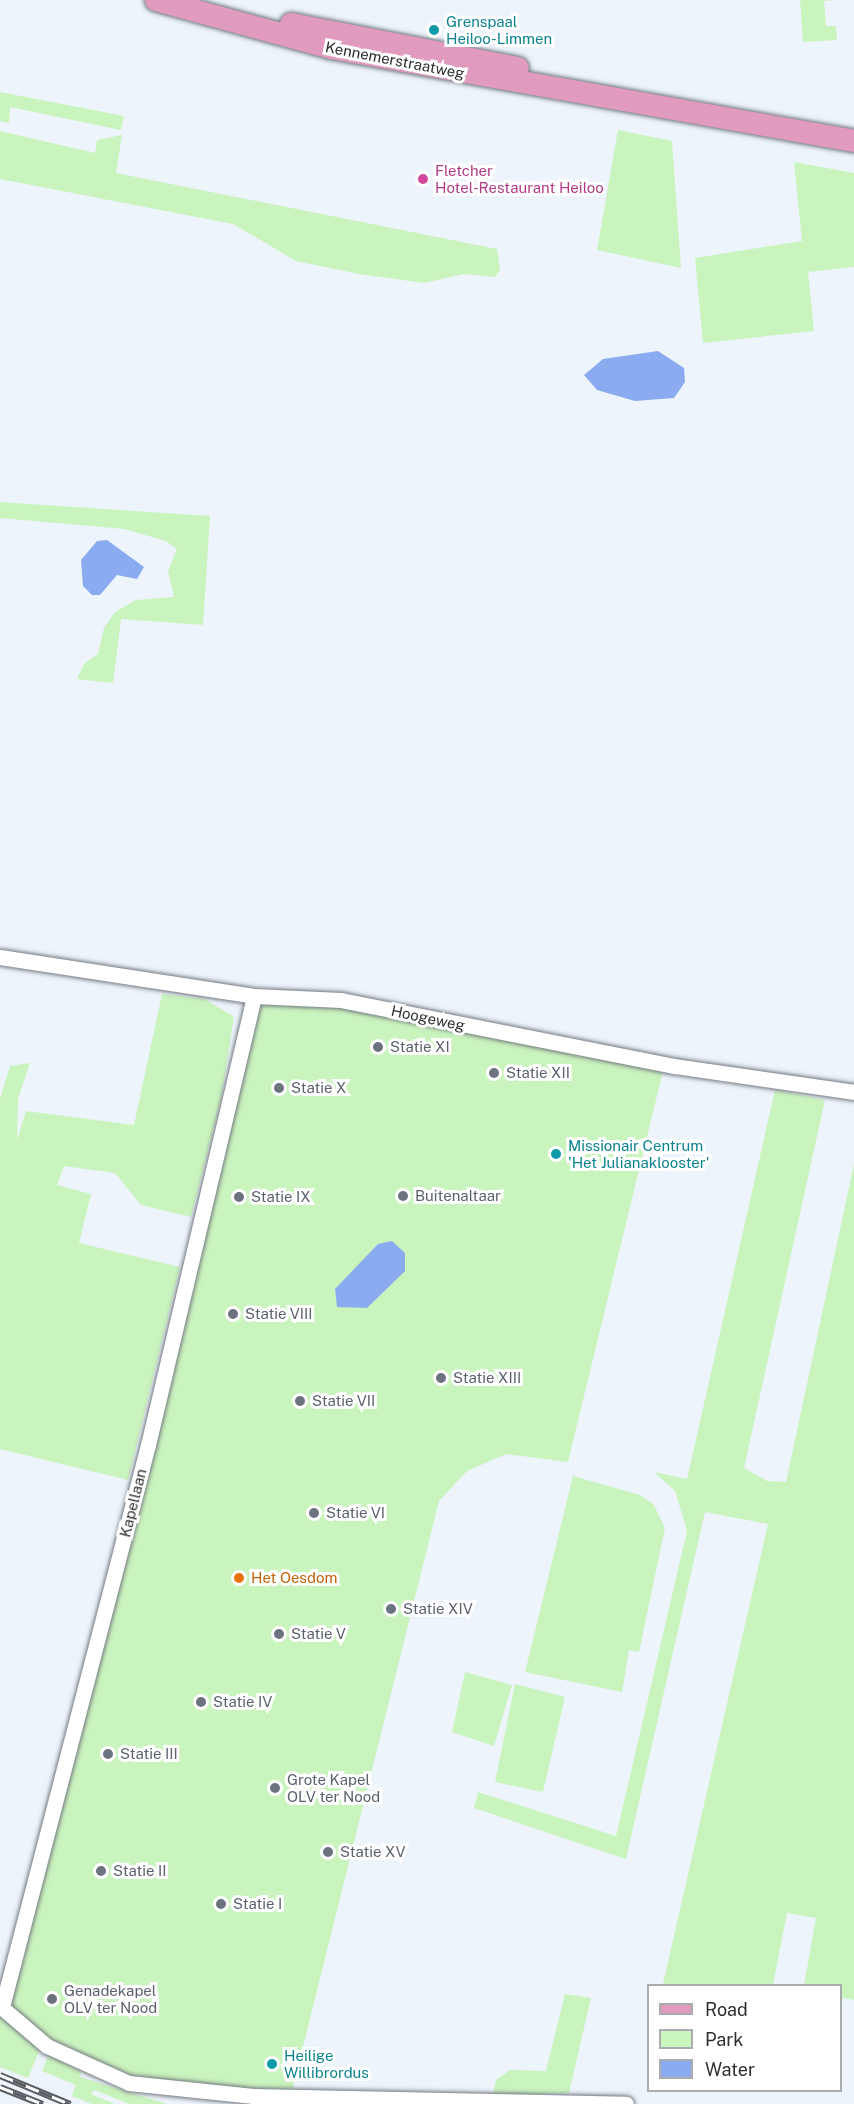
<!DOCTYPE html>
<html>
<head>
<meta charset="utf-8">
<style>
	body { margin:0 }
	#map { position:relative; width:854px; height:2104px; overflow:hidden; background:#edf4fb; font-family:"Public Sans",sans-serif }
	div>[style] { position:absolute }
	.green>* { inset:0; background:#caf4be }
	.water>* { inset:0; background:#8aabef }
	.roads { filter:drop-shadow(0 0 2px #757b81) drop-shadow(0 0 2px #757b81) }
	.minor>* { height:15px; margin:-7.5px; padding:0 7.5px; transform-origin:7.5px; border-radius:7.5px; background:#fff }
	.primary>* { height:22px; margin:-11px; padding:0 11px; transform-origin:11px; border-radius:11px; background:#e19bbf }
	.rail>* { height:7px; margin-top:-3.5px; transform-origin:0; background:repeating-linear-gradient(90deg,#fff 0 14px,#595d61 0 28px); box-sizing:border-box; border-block:2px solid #595d61 }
	.dots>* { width:16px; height:16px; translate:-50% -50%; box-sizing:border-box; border:3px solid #fff; border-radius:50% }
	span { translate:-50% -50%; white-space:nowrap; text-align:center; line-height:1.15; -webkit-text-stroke:6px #fff; paint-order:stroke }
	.culture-label { font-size:15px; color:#0d838f }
	.left { translate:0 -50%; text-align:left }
	.street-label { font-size:15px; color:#2c2f32 }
	.hotel-label { font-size:15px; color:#b23c85 }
	.worship-label { font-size:15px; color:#5b616d }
	.food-label { font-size:15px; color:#c56008 }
	.legend { position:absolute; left:647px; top:1984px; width:195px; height:108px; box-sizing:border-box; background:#fff; border:2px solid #abacad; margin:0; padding:8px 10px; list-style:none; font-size:18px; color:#2c2f32 }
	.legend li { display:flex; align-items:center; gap:12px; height:30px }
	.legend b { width:30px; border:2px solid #abacad }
</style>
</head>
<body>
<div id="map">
	<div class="green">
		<div style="clip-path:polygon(800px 0,833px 0,824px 1px,826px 26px,836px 26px,837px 40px,803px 42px)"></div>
		<div style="clip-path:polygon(0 92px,124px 116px,121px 130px,10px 107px,9px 123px,0 121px)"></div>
		<div style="clip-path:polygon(618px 130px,672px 141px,681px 268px,597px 250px)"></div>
		<div style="clip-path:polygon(0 131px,95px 153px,97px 140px,122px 135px,116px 173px,497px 249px,500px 270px,495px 277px,464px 274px,424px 283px,359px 274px,296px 261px,233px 224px,0 179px)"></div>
		<div style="clip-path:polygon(794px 162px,854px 173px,854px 267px,808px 272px,814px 331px,703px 343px,695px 258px,802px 241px)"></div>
		<div style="clip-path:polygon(0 502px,210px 516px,203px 625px,121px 619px,113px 683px,77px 679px,84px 664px,98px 654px,104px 628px,115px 612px,136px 600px,174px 597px,168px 571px,177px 549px,166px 541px,124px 529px,0 518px)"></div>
		<div style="clip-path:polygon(162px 994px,205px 999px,234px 1017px,221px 1099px,191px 1217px,141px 1205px,115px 1173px,64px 1166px,57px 1185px,91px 1194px,79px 1243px,180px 1267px,128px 1480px,0 1449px,0 1099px,10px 1066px,30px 1063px,18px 1099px,17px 1140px,26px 1111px,134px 1125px)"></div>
		<div style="clip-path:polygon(262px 1001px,338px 1005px,664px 1067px,568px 1462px,506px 1454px,467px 1471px,439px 1501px,291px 2095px,126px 2078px,60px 2051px,7px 2006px)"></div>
		<div style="clip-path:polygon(775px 1090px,825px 1100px,744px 1468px,767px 1481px,786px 1482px,854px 1164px,854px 2000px,843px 1998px,841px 2010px,840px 1986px,804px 1985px,816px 1918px,787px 1913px,773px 1985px,663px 1984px,768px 1524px,705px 1512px,626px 1859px,474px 1808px,478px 1792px,616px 1836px,687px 1531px,675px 1491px,654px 1472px,687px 1479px)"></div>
		<div style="clip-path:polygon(573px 1476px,640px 1495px,654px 1505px,665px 1528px,639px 1652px,629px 1650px,622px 1692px,525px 1672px)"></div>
		<div style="clip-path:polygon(465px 1672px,512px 1685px,494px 1746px,452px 1732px)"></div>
		<div style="clip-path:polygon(515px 1684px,565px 1697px,543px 1792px,495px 1782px)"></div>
		<div style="clip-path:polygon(565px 1994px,591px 1998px,569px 2093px,493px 2095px,496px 2080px,510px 2070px,546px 2071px)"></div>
		<div style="clip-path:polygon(0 2016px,40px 2049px,28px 2078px,0 2067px)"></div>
		<div style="clip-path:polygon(49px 2054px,81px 2072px,80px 2077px,167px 2104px,129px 2104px,94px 2090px,91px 2094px,115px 2104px,92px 2104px,72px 2096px,76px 2085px,42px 2071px)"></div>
	</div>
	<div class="water">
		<div style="clip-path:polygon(658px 351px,684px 368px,685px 382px,674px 398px,635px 401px,597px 390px,584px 375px,603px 359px)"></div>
		<div style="clip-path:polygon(107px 540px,144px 567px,137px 579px,117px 575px,100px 595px,92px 595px,83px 586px,81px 560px,97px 541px)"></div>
		<div style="clip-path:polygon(392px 1241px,405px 1253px,405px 1271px,367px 1308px,337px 1307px,335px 1289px,378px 1244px)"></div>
	</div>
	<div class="roads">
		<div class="minor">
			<div style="left:0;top:957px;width:257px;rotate:8.7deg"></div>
			<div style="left:254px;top:996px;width:87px;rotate:2.6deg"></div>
			<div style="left:341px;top:1000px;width:339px;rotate:11.2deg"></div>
			<div style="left:674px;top:1066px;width:182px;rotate:8.2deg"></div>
			<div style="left:0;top:2006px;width:62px;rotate:40.4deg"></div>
			<div style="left:47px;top:2046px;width:90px;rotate:24.3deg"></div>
			<div style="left:129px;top:2083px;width:125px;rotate:6deg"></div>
			<div style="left:253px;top:2096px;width:373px;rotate:1.2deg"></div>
			<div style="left:2px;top:2007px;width:581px;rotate:-75.44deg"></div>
			<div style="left:148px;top:1445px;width:461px;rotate:-76.7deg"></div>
		</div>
		<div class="primary">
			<div style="left:156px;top:0;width:181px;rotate:15.3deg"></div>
			<div style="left:331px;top:48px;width:531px;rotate:10.08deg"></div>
			<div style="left:291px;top:24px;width:231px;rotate:11deg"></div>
		</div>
	</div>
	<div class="rail">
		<div style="left:0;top:2075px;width:76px;rotate:22.5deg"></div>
		<div style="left:0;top:2087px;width:46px;rotate:21.6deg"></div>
	</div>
	<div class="dots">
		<div style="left:434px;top:30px;background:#0f9aa8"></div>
		<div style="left:423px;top:179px;background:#d1479c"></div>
		<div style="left:378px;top:1047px;background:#6b7280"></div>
		<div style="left:494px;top:1073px;background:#6b7280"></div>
		<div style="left:279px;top:1088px;background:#6b7280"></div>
		<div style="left:556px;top:1154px;background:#0f9aa8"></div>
		<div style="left:403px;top:1196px;background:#6b7280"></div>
		<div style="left:239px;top:1197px;background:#6b7280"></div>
		<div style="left:233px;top:1314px;background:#6b7280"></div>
		<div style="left:441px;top:1378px;background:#6b7280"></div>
		<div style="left:300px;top:1401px;background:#6b7280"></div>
		<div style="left:314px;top:1513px;background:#6b7280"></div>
		<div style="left:239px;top:1578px;background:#e8710a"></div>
		<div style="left:391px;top:1609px;background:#6b7280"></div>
		<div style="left:279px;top:1634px;background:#6b7280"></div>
		<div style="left:201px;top:1702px;background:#6b7280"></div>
		<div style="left:108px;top:1754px;background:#6b7280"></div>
		<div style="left:275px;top:1788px;background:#6b7280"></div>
		<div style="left:328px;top:1852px;background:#6b7280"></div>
		<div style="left:101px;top:1871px;background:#6b7280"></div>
		<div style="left:221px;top:1904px;background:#6b7280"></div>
		<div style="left:52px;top:1999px;background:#6b7280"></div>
		<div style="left:272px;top:2064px;background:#0f9aa8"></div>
	</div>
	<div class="culture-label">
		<span class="left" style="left:446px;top:30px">Grenspaal<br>Heiloo-Limmen</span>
		<span class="left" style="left:568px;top:1154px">Missionair Centrum<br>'Het Julianaklooster'</span>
		<span class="left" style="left:284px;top:2064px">Heilige<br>Willibrordus</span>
	</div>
	<div class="street-label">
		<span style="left:395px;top:60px;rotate:11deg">Kennemerstraatweg</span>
		<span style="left:428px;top:1018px;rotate:12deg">Hoogeweg</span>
		<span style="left:133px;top:1503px;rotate:-76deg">Kapellaan</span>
	</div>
	<div class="hotel-label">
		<span class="left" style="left:435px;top:179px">Fletcher<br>Hotel-Restaurant Heiloo</span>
	</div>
	<div class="worship-label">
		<span class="left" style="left:390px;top:1047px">Statie XI</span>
		<span class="left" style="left:506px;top:1073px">Statie XII</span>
		<span class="left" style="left:291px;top:1088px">Statie X</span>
		<span class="left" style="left:415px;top:1196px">Buitenaltaar</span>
		<span class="left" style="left:251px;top:1197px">Statie IX</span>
		<span class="left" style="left:245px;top:1314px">Statie VIII</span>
		<span class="left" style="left:453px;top:1378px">Statie XIII</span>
		<span class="left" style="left:312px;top:1401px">Statie VII</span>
		<span class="left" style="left:326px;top:1513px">Statie VI</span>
		<span class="left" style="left:403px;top:1609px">Statie XIV</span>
		<span class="left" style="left:291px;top:1634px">Statie V</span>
		<span class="left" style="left:213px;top:1702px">Statie IV</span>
		<span class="left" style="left:120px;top:1754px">Statie III</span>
		<span class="left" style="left:287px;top:1788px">Grote Kapel<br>OLV ter Nood</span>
		<span class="left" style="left:340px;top:1852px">Statie XV</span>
		<span class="left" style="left:113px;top:1871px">Statie II</span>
		<span class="left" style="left:233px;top:1904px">Statie I</span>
		<span class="left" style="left:64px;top:1999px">Genadekapel<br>OLV ter Nood</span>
	</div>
	<div class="food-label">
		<span class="left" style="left:251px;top:1578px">Het Oesdom</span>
	</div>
	<ul class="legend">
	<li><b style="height:8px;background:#e19bbf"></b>Road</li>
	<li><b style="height:16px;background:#caf4be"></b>Park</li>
	<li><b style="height:16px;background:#8aabef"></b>Water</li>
	</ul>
</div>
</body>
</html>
